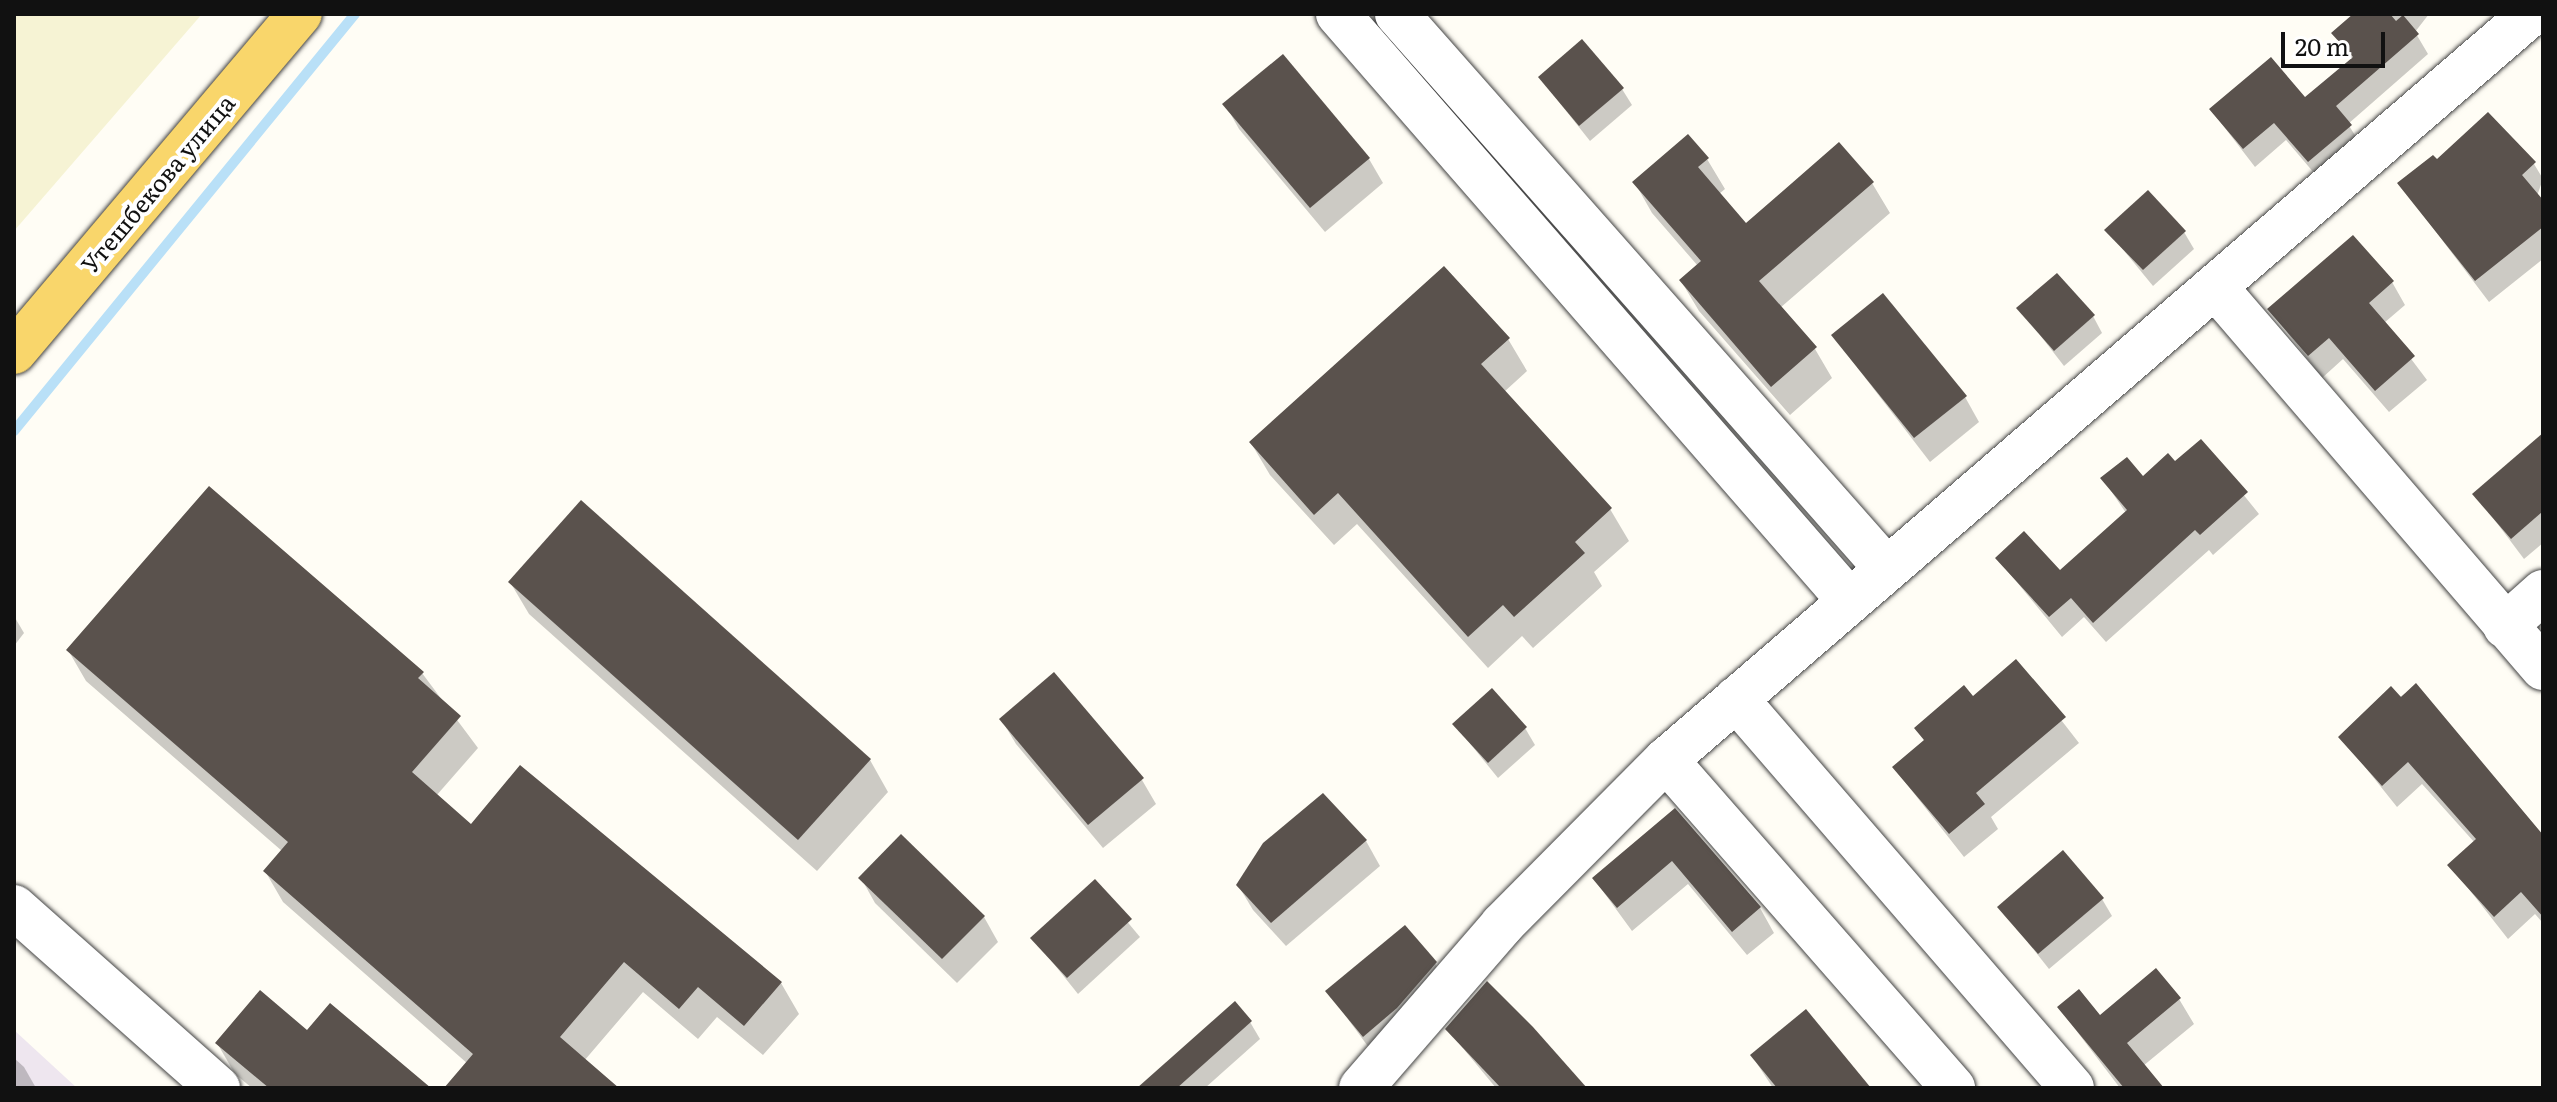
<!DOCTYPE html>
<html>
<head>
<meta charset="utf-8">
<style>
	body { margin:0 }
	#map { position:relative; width:2557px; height:1102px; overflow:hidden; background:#fffdf5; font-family:Literata,serif }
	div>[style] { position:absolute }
	.industrial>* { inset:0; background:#eee6ef }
	.farmland>* { inset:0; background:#f6f3d4 }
	.shadow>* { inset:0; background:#0003 }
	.stream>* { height:10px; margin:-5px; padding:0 5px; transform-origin:5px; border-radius:5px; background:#b9e0f7 }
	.building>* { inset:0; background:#5a524d }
	.roads { filter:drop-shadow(0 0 2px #444) drop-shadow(0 0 2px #444) }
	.minor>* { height:44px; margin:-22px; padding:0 22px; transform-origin:22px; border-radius:22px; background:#fff }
	.major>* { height:44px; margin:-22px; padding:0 22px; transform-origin:22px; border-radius:22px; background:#f9d66b }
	span { translate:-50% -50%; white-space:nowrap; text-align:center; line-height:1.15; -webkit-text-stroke:8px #fff; paint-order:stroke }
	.street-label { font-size:24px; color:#111 }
	.frame { position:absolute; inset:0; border:16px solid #111; pointer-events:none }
	.scale { position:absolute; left:2281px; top:32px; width:104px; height:36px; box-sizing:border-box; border:4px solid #111; border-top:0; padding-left:10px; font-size:24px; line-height:28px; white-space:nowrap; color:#111; -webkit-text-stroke:6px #fff; paint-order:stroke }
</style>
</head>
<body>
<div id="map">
	<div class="industrial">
		<div style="clip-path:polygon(14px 1030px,77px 1088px,14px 1088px)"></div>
	</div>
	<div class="farmland">
		<div style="clip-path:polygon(14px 14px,202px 14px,14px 231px)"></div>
	</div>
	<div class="shadow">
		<div style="clip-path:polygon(2356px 14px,2429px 14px,2415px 32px,2428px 54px,2348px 124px,2361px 145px,2320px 180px,2286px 140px,2255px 167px,2211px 110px,2305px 100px,2352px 60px,2334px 34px)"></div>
		<div style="clip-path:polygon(1540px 78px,1622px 89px,1632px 105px,1590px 141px)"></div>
		<div style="clip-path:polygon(1225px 104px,1369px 159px,1383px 183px,1325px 232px,1239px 129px)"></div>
		<div style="clip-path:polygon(1707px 159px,1725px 189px,1719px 194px,1746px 225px,1872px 183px,1890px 213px,1780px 308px,1815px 349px,1832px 378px,1790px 415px,1699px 311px,1681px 281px,1698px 266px,1652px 213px,1635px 183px)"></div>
		<div style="clip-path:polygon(2436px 162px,2534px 164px,2543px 179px,2537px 196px,2543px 204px,2543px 259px,2489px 302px,2399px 183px)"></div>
		<div style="clip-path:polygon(2107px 230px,2184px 232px,2194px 249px,2153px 286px)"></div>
		<div style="clip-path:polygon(2392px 282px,2405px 305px,2384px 323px,2427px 380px,2389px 412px,2343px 359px,2322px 378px,2270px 310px)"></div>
		<div style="clip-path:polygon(2019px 308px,2093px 316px,2102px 333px,2064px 366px)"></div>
		<div style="clip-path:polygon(1833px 336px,1965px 397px,1979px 422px,1930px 462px)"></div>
		<div style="clip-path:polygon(1508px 339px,1527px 371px,1504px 392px,1610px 509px,1629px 541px,1594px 572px,1602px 586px,1533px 648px,1522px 636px,1488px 668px,1357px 524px,1334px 545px,1270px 475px,1251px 443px)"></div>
		<div style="clip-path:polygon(2543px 434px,2543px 543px,2524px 559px,2475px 494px)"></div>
		<div style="clip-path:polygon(2201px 442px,2259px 514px,2213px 555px,2209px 550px,2106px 642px,2084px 617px,2062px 637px,1997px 558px,2060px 573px,2126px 513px,2103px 479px,2143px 479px,2175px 464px)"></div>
		<div style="clip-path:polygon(510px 582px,870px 760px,888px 792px,817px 871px,529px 614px)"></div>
		<div style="clip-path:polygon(14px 616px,24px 633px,14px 646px)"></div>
		<div style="clip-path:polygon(68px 650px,422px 673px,478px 748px,436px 796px,471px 827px,781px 983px,799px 1014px,763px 1055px,717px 1017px,698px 1039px,643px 992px,584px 1061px,615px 1088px,447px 1088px,468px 1064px,283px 902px,265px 871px,282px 851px,86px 681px)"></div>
		<div style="clip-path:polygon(2016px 662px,2079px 743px,1991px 817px,1998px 829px,1964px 857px,1894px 768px,1925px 742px,1917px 728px,1973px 699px)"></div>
		<div style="clip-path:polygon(2416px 686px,2543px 835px,2543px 923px,2535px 914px,2508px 939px,2450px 865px,2475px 843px,2422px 784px,2397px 807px,2341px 737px)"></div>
		<div style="clip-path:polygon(1001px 719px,1142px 780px,1156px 804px,1103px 848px,1016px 744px)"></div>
		<div style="clip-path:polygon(1455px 725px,1525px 728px,1535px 745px,1498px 778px)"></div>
		<div style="clip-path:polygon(1323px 796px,1366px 841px,1380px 866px,1286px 946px,1253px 910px,1238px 885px)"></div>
		<div style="clip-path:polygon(1674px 811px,1760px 908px,1774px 933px,1747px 955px,1688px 884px,1632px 931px,1594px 879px)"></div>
		<div style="clip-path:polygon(861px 878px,984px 917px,998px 942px,957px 983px,875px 903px)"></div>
		<div style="clip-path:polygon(1094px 882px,1140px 937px,1078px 994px,1033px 938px)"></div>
		<div style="clip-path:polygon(2102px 899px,2112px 916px,2049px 969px,2000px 907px)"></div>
		<div style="clip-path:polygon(1435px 963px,1449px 988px,1378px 1060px,1328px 992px)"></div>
		<div style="clip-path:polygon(2179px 999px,2194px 1024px,2143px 1066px,2161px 1088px,2120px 1088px,2059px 1008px,2099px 1018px)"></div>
		<div style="clip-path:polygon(1250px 1022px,1260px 1039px,1205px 1088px,1143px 1088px)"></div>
		<div style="clip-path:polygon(1447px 1029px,1584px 1088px,1496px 1088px)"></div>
		<div style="clip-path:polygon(307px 1033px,428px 1088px,252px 1088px,235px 1074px,217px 1043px)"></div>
		<div style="clip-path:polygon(1752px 1056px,1869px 1088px,1773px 1088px)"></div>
		<div style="clip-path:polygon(14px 1058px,24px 1067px,36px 1088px,14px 1088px)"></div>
	</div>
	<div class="stream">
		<div style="left:14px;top:431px;width:539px;rotate:-50.73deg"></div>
	</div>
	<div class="building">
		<div style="clip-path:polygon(2353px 14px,2390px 14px,2396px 21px,2403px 15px,2419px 34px,2336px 106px,2352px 125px,2308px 162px,2274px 123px,2243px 149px,2209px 109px,2271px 57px,2305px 97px,2353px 57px,2331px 33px)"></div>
		<div style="clip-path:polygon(1582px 39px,1624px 88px,1579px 126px,1538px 77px)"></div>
		<div style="clip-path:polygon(1283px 54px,1370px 158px,1310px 208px,1222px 104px)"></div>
		<div style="clip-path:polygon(2488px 112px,2536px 162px,2522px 175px,2543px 200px,2543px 227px,2475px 281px,2397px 183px,2433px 155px,2437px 159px)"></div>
		<div style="clip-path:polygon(1688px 134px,1709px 158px,1698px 167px,1746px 223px,1839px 142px,1874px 182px,1759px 281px,1817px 347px,1771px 387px,1679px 280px,1701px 261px,1632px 182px)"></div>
		<div style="clip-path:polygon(2148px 190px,2186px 231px,2143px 270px,2104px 230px)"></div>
		<div style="clip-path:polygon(2353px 235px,2394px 281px,2369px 303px,2415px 356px,2375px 391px,2329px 338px,2308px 356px,2267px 309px)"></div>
		<div style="clip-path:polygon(1444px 266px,1510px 338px,1481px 364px,1612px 508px,1575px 542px,1585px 553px,1514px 617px,1503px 605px,1468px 637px,1338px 493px,1314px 515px,1249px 442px)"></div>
		<div style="clip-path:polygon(2057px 273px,2095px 315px,2054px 351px,2016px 308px)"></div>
		<div style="clip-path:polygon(1883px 293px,1967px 396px,1914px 438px,1831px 335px)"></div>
		<div style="clip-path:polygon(2543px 433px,2543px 511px,2511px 539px,2472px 494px)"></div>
		<div style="clip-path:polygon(2201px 439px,2248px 492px,2200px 535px,2195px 530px,2093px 623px,2071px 598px,2049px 617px,1995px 558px,2024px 531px,2060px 570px,2127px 510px,2100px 478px,2127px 457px,2143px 476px,2168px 453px,2175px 461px)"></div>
		<div style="clip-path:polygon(209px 486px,424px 672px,418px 678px,461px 716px,412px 772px,471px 824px,520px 765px,782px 982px,744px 1026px,698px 987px,679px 1009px,624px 962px,560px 1037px,619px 1088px,444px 1088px,473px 1054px,263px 871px,288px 842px,66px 650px)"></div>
		<div style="clip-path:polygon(581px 500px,871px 759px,798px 840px,508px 582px)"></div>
		<div style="clip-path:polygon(2016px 659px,2066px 717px,1976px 793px,1985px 804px,1949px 834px,1892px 767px,1924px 740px,1914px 728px,1964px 685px,1973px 696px)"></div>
		<div style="clip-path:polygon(1054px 672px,1144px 778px,1088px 825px,999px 719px)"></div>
		<div style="clip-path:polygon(2416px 683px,2543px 835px,2543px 917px,2521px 892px,2494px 917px,2447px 865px,2476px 839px,2408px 762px,2382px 786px,2338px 737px,2391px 686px,2401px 697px)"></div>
		<div style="clip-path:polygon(1492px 688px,1527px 727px,1488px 763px,1452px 724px)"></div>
		<div style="clip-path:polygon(1323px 793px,1367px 840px,1271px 923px,1236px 885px,1263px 843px)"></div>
		<div style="clip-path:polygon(1675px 808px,1761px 907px,1732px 932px,1672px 861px,1617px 908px,1592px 878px)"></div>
		<div style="clip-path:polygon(901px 834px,985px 916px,942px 959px,858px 878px)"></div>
		<div style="clip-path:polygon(2063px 850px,2104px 898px,2038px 954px,1997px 907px)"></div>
		<div style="clip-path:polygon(1095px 879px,1132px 919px,1067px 978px,1030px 938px)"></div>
		<div style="clip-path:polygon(1405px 925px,1437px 962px,1397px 1008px,1363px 1037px,1325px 991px)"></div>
		<div style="clip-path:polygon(2156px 968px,2181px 998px,2127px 1043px,2164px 1088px,2124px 1088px,2057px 1007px,2079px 989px,2100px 1015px)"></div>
		<div style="clip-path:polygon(1487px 981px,1533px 1027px,1587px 1088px,1501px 1088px,1445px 1029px)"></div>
		<div style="clip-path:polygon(260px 990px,307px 1030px,330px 1003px,431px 1088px,269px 1088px,215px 1043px)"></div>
		<div style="clip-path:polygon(1235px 1001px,1252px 1021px,1177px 1088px,1137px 1088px)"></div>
		<div style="clip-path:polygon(1806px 1009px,1871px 1088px,1777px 1088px,1750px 1055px)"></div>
	</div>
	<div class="roads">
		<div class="minor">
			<div style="left:1338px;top:14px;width:775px;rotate:48.93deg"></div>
			<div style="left:1397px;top:14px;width:738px;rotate:48.57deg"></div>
			<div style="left:2217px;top:289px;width:500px;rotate:49.3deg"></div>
			<div style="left:2505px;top:626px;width:51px;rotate:-41.8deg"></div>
			<div style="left:1736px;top:699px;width:514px;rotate:49.18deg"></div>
			<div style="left:1666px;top:760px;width:436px;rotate:48.8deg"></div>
			<div style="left:14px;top:907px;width:273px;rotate:41.6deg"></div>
			<div style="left:1361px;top:1088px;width:216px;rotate:-49.1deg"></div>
			<div style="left:1502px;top:925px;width:233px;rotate:-45.2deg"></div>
			<div style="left:1666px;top:760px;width:1142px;rotate:-40.78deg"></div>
		</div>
		<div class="major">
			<div style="left:14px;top:352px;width:443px;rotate:-49.8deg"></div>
		</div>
	</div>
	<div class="street-label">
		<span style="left:157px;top:183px;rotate:-50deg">Утешбекова улица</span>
	</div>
	<div class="frame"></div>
	<div class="scale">20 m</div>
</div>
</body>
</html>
